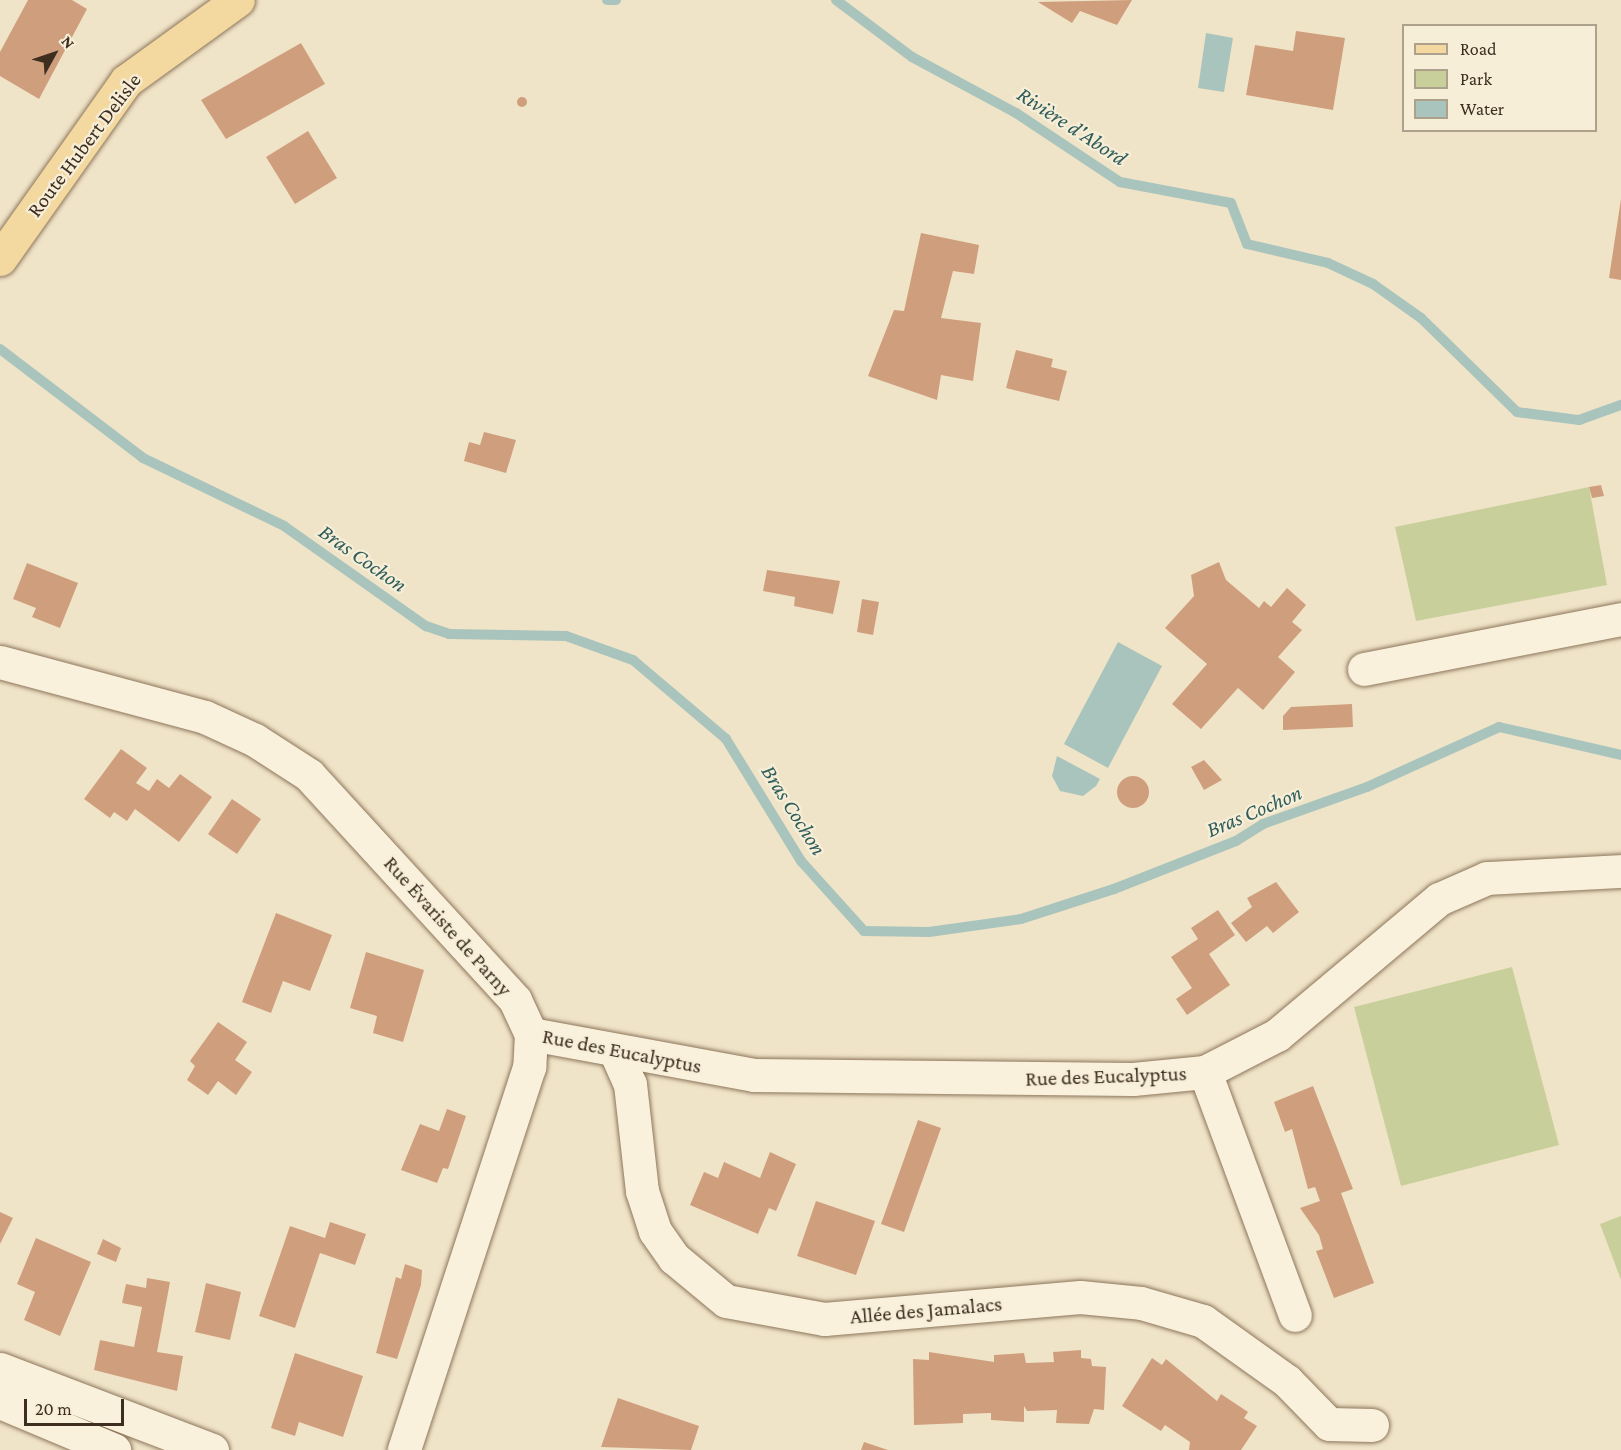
<!DOCTYPE html>
<html>
<head>
<meta charset="utf-8">
<style>
	body { margin:0 }
	#map { position:relative; width:1621px; height:1450px; overflow:hidden; background:#f0e4c8; font-family:"Crimson Pro",serif }
	div>[style] { position:absolute }
	.green>* { inset:0; background:#c9cf9b }
	.water>* { inset:0; background:#a9c4bc }
	.stream>* { height:10px; margin:-5px; padding:0 5px; transform-origin:5px; border-radius:5px; background:#a9c4bc }
	.building>* { inset:0; background:#cf9f7d }
	.round { border-radius:50% }
	.roads { filter:drop-shadow(0 0 2px #8d765c) drop-shadow(0 0 2px #8d765c) }
	.minor>* { height:33px; margin:-16.5px; padding:0 16.5px; transform-origin:16.5px; border-radius:16.5px; background:#faf1dc }
	.major>* { height:33px; margin:-16.5px; padding:0 16.5px; transform-origin:16.5px; border-radius:16.5px; background:#f3d9a0 }
	span { translate:-50% -50%; white-space:nowrap; text-align:center; line-height:1.15; -webkit-text-stroke:4.5px #f7eed8; paint-order:stroke }
	.street-label { font-size:21px; color:#3d2e20 }
	.water-label { font-size:22px; color:#2f5d5a; font-style:italic }
	.legend { position:absolute; left:1402px; top:24px; width:195px; height:108px; box-sizing:border-box; background:#f7eed8; border:2px solid #ada18e; margin:0; padding:8px 10px; list-style:none; font-size:18px; color:#3d2e20 }
	.legend li { display:flex; align-items:center; gap:12px; height:30px }
	.legend b { width:30px; border:2px solid #ada18e }
	.north { position:absolute; left:24px; top:24px; width:60px; height:60px; -webkit-text-stroke:4px #f7eed8; paint-order:stroke; rotate:50deg; font-size:16px; font-weight:700; line-height:24px; text-align:center; color:#3d2e20 }
	.north::after { content:''; display:block; margin:auto; width:21px; height:27px; background:#3d2e20; clip-path:polygon(50% 0,100% 100%,50% 72%,0 100%) }
	.scale { position:absolute; left:24px; top:1399px; width:100px; height:27px; box-sizing:border-box; border:3px solid #3d2e20; border-top:0; padding-left:8px; font-size:18px; line-height:21px; white-space:nowrap; color:#3d2e20; -webkit-text-stroke:4px #f7eed8; paint-order:stroke }
</style>
</head>
<body>
<div id="map">
	<div class="green">
		<div style="clip-path:polygon(1589px 487px,1607px 585px,1416px 621px,1395px 527px)"></div>
		<div style="clip-path:polygon(1512px 967px,1559px 1145px,1401px 1186px,1354px 1007px)"></div>
		<div style="clip-path:polygon(1621px 1216px,1621px 1280px,1600px 1224px)"></div>
	</div>
	<div class="water">
		<div style="clip-path:polygon(1206px 33px,1233px 38px,1224px 92px,1198px 88px)"></div>
		<div style="clip-path:polygon(1118px 642px,1162px 666px,1108px 768px,1064px 744px)"></div>
		<div style="clip-path:polygon(1057px 756px,1100px 779px,1096px 786px,1083px 796px,1060px 791px,1052px 776px)"></div>
	</div>
	<div class="stream">
		<div style="left:607px;top:0;width:9px"></div>
		<div style="left:836px;top:0;width:95px;rotate:36.9deg"></div>
		<div style="left:912px;top:57px;width:118px;rotate:28.3deg"></div>
		<div style="left:1016px;top:113px;width:125px;rotate:33.6deg"></div>
		<div style="left:1120px;top:182px;width:113px;rotate:10.7deg"></div>
		<div style="left:1231px;top:203px;width:44px;rotate:68.7deg"></div>
		<div style="left:1247px;top:244px;width:83px;rotate:13.2deg"></div>
		<div style="left:1328px;top:263px;width:50px;rotate:25deg"></div>
		<div style="left:1373px;top:284px;width:59px;rotate:35.3deg"></div>
		<div style="left:1421px;top:318px;width:134px;rotate:44.4deg"></div>
		<div style="left:1517px;top:412px;width:63px;rotate:7.4deg"></div>
		<div style="left:1579px;top:420px;width:45px;rotate:-19.7deg"></div>
		<div style="left:0;top:349px;width:180px;rotate:37.3deg"></div>
		<div style="left:143px;top:458px;width:157px;rotate:25.7deg"></div>
		<div style="left:284px;top:526px;width:174px;rotate:35.2deg"></div>
		<div style="left:426px;top:626px;width:24px;rotate:19deg"></div>
		<div style="left:449px;top:634px;width:117px;rotate:1deg"></div>
		<div style="left:566px;top:636px;width:71px;rotate:19.7deg"></div>
		<div style="left:633px;top:660px;width:122px;rotate:40.3deg"></div>
		<div style="left:726px;top:739px;width:143px;rotate:58.4deg"></div>
		<div style="left:801px;top:861px;width:94px;rotate:48deg"></div>
		<div style="left:864px;top:931px;width:65px;rotate:0.9deg"></div>
		<div style="left:929px;top:932px;width:93px;rotate:-8deg"></div>
		<div style="left:1021px;top:919px;width:98px;rotate:-17.9deg"></div>
		<div style="left:1114px;top:889px;width:131px;rotate:-21.5deg"></div>
		<div style="left:1236px;top:841px;width:32px;rotate:-32deg"></div>
		<div style="left:1263px;top:824px;width:110px;rotate:-19.6deg"></div>
		<div style="left:1367px;top:787px;width:145px;rotate:-24.4deg"></div>
		<div style="left:1499px;top:727px;width:125px;rotate:12.9deg"></div>
	</div>
	<div class="building">
		<div style="clip-path:polygon(28px 0,72px 0,87px 9px,39px 99px,0 76px,0 52px)"></div>
		<div style="clip-path:polygon(1132px 0,1117px 25px,1080px 11px,1072px 23px,1038px 2px)"></div>
		<div style="clip-path:polygon(1296px 31px,1345px 38px,1333px 110px,1246px 95px,1255px 45px,1293px 51px)"></div>
		<div style="clip-path:polygon(301px 43px,325px 84px,226px 139px,201px 100px)"></div>
		<div class="round" style="left:517px;top:97px;width:10px;height:10px"></div>
		<div style="clip-path:polygon(308px 131px,337px 178px,295px 204px,266px 157px)"></div>
		<div style="clip-path:polygon(1621px 199px,1621px 280px,1609px 278px)"></div>
		<div style="clip-path:polygon(921px 233px,979px 245px,974px 274px,953px 271px,941px 318px,981px 323px,973px 381px,941px 375px,937px 400px,868px 376px,894px 310px,904px 311px)"></div>
		<div style="clip-path:polygon(1016px 350px,1053px 359px,1051px 367px,1067px 371px,1059px 401px,1006px 388px)"></div>
		<div style="clip-path:polygon(484px 432px,516px 440px,506px 473px,464px 461px,469px 442px,480px 445px)"></div>
		<div style="clip-path:polygon(1601px 485px,1604px 496px,1592px 498px,1589px 487px)"></div>
		<div style="clip-path:polygon(1219px 562px,1226px 580px,1259px 608px,1264px 601px,1271px 607px,1287px 588px,1306px 605px,1292px 622px,1302px 630px,1278px 657px,1295px 672px,1263px 710px,1238px 688px,1201px 729px,1172px 704px,1207px 664px,1165px 628px,1194px 596px,1191px 575px)"></div>
		<div style="clip-path:polygon(27px 563px,78px 583px,60px 628px,32px 617px,36px 608px,13px 599px)"></div>
		<div style="clip-path:polygon(767px 570px,840px 581px,833px 614px,794px 606px,795px 597px,763px 591px)"></div>
		<div style="clip-path:polygon(862px 599px,879px 602px,873px 635px,857px 632px)"></div>
		<div style="clip-path:polygon(1352px 704px,1353px 727px,1283px 730px,1283px 716px,1291px 707px)"></div>
		<div style="clip-path:polygon(121px 749px,147px 768px,136px 783px,149px 791px,157px 779px,169px 788px,180px 774px,212px 797px,179px 842px,135px 809px,127px 821px,114px 812px,110px 818px,84px 799px)"></div>
		<div style="clip-path:polygon(1204px 760px,1222px 780px,1204px 790px,1191px 767px)"></div>
		<div class="round" style="left:1117px;top:776px;width:32px;height:32px"></div>
		<div style="clip-path:polygon(232px 799px,261px 819px,237px 854px,208px 834px)"></div>
		<div style="clip-path:polygon(1276px 882px,1299px 912px,1273px 933px,1267px 926px,1246px 942px,1231px 923px,1252px 907px,1247px 898px)"></div>
		<div style="clip-path:polygon(1218px 910px,1235px 935px,1209px 954px,1230px 985px,1187px 1015px,1176px 999px,1192px 988px,1171px 957px,1198px 939px,1191px 928px)"></div>
		<div style="clip-path:polygon(276px 913px,332px 935px,310px 991px,283px 981px,271px 1013px,242px 1002px)"></div>
		<div style="clip-path:polygon(366px 952px,424px 970px,403px 1042px,373px 1033px,377px 1016px,350px 1008px)"></div>
		<div style="clip-path:polygon(218px 1022px,247px 1042px,235px 1060px,252px 1072px,236px 1095px,218px 1081px,208px 1095px,187px 1080px,195px 1066px,190px 1061px)"></div>
		<div style="clip-path:polygon(1313px 1086px,1353px 1189px,1341px 1193px,1374px 1283px,1334px 1298px,1316px 1251px,1323px 1249px,1319px 1235px,1300px 1208px,1320px 1201px,1315px 1187px,1308px 1189px,1292px 1129px,1285px 1132px,1274px 1102px)"></div>
		<div style="clip-path:polygon(447px 1109px,466px 1116px,448px 1169px,443px 1168px,437px 1183px,401px 1170px,420px 1124px,439px 1131px)"></div>
		<div style="clip-path:polygon(918px 1120px,941px 1128px,904px 1232px,881px 1224px)"></div>
		<div style="clip-path:polygon(770px 1152px,796px 1164px,776px 1211px,769px 1208px,758px 1234px,690px 1205px,704px 1172px,718px 1178px,724px 1162px,760px 1178px)"></div>
		<div style="clip-path:polygon(816px 1201px,875px 1221px,856px 1275px,797px 1256px)"></div>
		<div style="clip-path:polygon(0 1212px,13px 1218px,0 1244px)"></div>
		<div style="clip-path:polygon(330px 1222px,366px 1234px,355px 1265px,320px 1253px,295px 1328px,259px 1316px,290px 1226px,325px 1238px)"></div>
		<div style="clip-path:polygon(36px 1238px,91px 1262px,60px 1336px,24px 1320px,35px 1292px,17px 1284px)"></div>
		<div style="clip-path:polygon(103px 1239px,121px 1248px,116px 1262px,97px 1254px)"></div>
		<div style="clip-path:polygon(405px 1264px,422px 1270px,421px 1285px,397px 1359px,376px 1353px,396px 1277px,401px 1279px)"></div>
		<div style="clip-path:polygon(147px 1278px,170px 1282px,157px 1352px,183px 1356px,177px 1391px,94px 1370px,100px 1340px,134px 1347px,142px 1307px,122px 1303px,126px 1284px,146px 1288px)"></div>
		<div style="clip-path:polygon(206px 1283px,241px 1292px,230px 1340px,195px 1332px)"></div>
		<div style="clip-path:polygon(1081px 1350px,1081px 1358px,1091px 1359px,1092px 1366px,1106px 1367px,1104px 1410px,1094px 1409px,1089px 1424px,1056px 1423px,1057px 1410px,1027px 1411px,1024px 1406px,1024px 1422px,991px 1420px,991px 1413px,963px 1414px,963px 1423px,914px 1425px,913px 1359px,929px 1360px,929px 1352px,994px 1362px,994px 1355px,1024px 1353px,1026px 1363px,1054px 1362px,1053px 1352px)"></div>
		<div style="clip-path:polygon(295px 1353px,363px 1376px,343px 1437px,299px 1422px,295px 1436px,271px 1428px)"></div>
		<div style="clip-path:polygon(1152px 1358px,1162px 1365px,1166px 1359px,1217px 1401px,1221px 1394px,1248px 1412px,1244px 1418px,1257px 1426px,1241px 1450px,1189px 1450px,1190px 1442px,1165px 1425px,1161px 1431px,1122px 1406px)"></div>
		<div style="clip-path:polygon(618px 1398px,699px 1426px,691px 1450px,601px 1447px)"></div>
		<div style="clip-path:polygon(864px 1442px,888px 1450px,861px 1450px)"></div>
	</div>
	<div class="roads">
		<div class="minor">
			<div style="left:0;top:662px;width:212px;rotate:15deg"></div>
			<div style="left:205px;top:717px;width:55px;rotate:24.7deg"></div>
			<div style="left:255px;top:740px;width:64px;rotate:32.9deg"></div>
			<div style="left:309px;top:775px;width:305px;rotate:47.5deg"></div>
			<div style="left:515px;top:1000px;width:38px;rotate:65deg"></div>
			<div style="left:531px;top:1034px;width:33px;rotate:93deg"></div>
			<div style="left:529px;top:1067px;width:403px;rotate:108.1deg"></div>
			<div style="left:1364px;top:669px;width:262px;rotate:-11deg"></div>
			<div style="left:531px;top:1034px;width:227px;rotate:10.4deg"></div>
			<div style="left:754px;top:1075px;width:379px;rotate:0.6deg"></div>
			<div style="left:1133px;top:1079px;width:72px;rotate:-5.6deg"></div>
			<div style="left:1205px;top:1072px;width:81px;rotate:-27.2deg"></div>
			<div style="left:1277px;top:1035px;width:212px;rotate:-40deg"></div>
			<div style="left:1439px;top:899px;width:52px;rotate:-23.6deg"></div>
			<div style="left:1487px;top:878px;width:134px;rotate:-3deg"></div>
			<div style="left:616px;top:1053px;width:34px;rotate:66deg"></div>
			<div style="left:630px;top:1084px;width:108px;rotate:83.6deg"></div>
			<div style="left:642px;top:1191px;width:42px;rotate:72deg"></div>
			<div style="left:655px;top:1231px;width:33px;rotate:55deg"></div>
			<div style="left:674px;top:1258px;width:67px;rotate:39.6deg"></div>
			<div style="left:726px;top:1301px;width:100px;rotate:10.4deg"></div>
			<div style="left:824px;top:1319px;width:257px;rotate:-4.9deg"></div>
			<div style="left:1080px;top:1297px;width:61px;rotate:5.6deg"></div>
			<div style="left:1141px;top:1303px;width:65px;rotate:16.2deg"></div>
			<div style="left:1203px;top:1321px;width:103px;rotate:35.5deg"></div>
			<div style="left:1287px;top:1381px;width:60px;rotate:45.7deg"></div>
			<div style="left:1329px;top:1424px;width:43px;rotate:1.3deg"></div>
			<div style="left:1205px;top:1072px;width:259px;rotate:69.7deg"></div>
			<div style="left:0;top:1369px;width:227px;rotate:20.9deg"></div>
			<div style="left:0;top:1402px;width:124px;rotate:22.8deg"></div>
		</div>
		<div class="major">
			<div style="left:0;top:259px;width:218px;rotate:-54.7deg"></div>
			<div style="left:126px;top:81px;width:138px;rotate:-35.9deg"></div>
		</div>
	</div>
	<div class="street-label">
		<span style="left:84px;top:145px;rotate:-53deg">Route Hubert Delisle</span>
		<span style="left:448px;top:926px;rotate:48deg">Rue Évariste de Parny</span>
		<span style="left:622px;top:1051px;rotate:11deg">Rue des Eucalyptus</span>
		<span style="left:1106px;top:1076px;rotate:-2deg">Rue des Eucalyptus</span>
		<span style="left:926px;top:1310px;rotate:-5deg">Allée des Jamalacs</span>
	</div>
	<div class="water-label">
		<span style="left:1072px;top:126px;rotate:33deg">Rivière d'Abord</span>
		<span style="left:363px;top:558px;rotate:35deg">Bras Cochon</span>
		<span style="left:794px;top:810px;rotate:58deg">Bras Cochon</span>
		<span style="left:1254px;top:811px;rotate:-23deg">Bras Cochon</span>
	</div>
	<ul class="legend">
	<li><b style="height:8px;background:#f3d9a0"></b>Road</li>
	<li><b style="height:16px;background:#c9cf9b"></b>Park</li>
	<li><b style="height:16px;background:#a9c4bc"></b>Water</li>
	</ul>
	<div class="north">N</div>
	<div class="scale">20 m</div>
</div>
</body>
</html>
